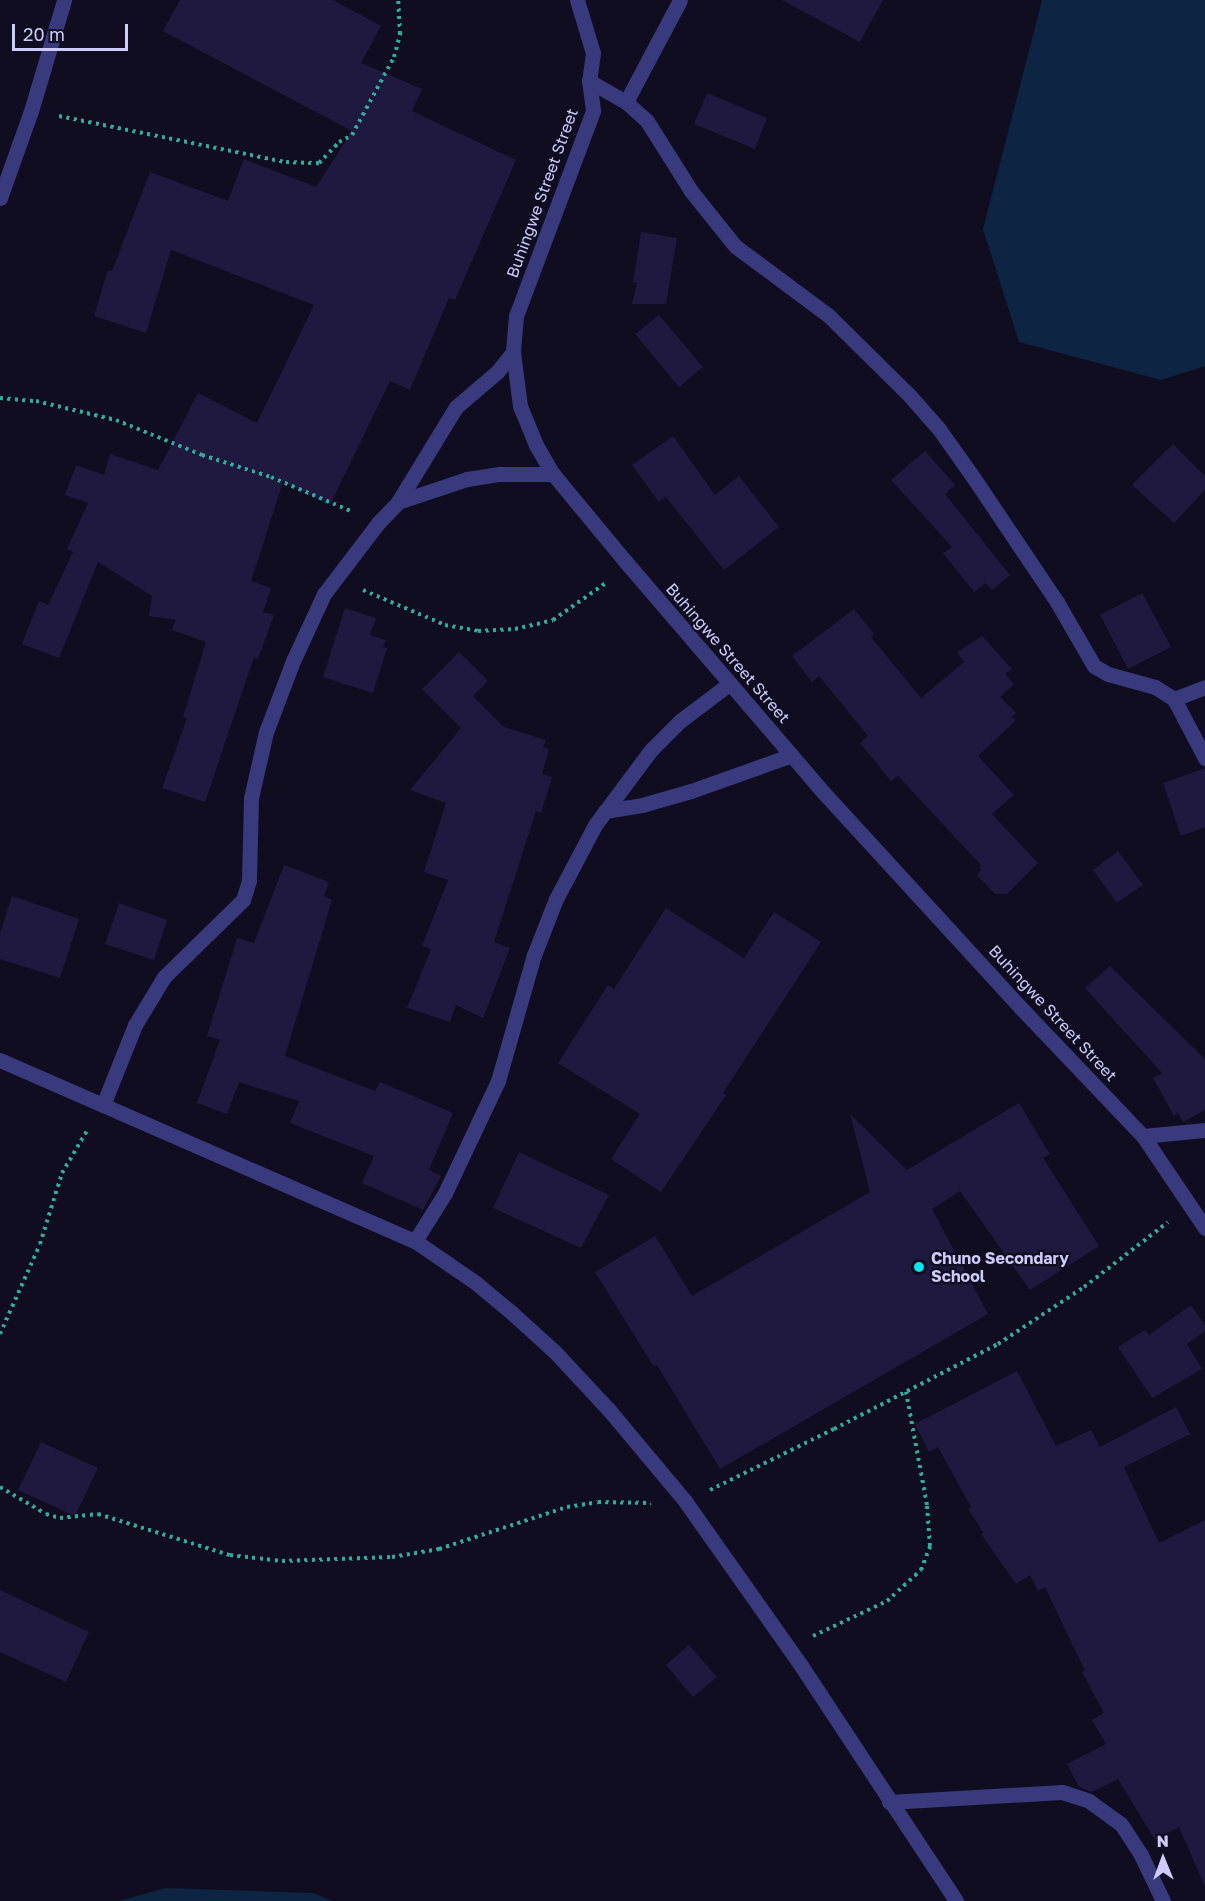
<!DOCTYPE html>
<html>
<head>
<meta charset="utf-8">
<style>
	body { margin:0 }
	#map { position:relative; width:1205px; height:1901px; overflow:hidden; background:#0f0d1f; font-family:"Golos Text",sans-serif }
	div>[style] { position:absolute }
	.water>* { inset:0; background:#0d2443 }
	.building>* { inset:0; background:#1f193f }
	.path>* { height:4px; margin-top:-2px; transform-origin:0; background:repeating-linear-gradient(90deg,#2fae9f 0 3px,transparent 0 7.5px) }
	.street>* { height:15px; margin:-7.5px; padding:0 7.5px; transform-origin:7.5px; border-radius:7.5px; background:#383a7d }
	.dots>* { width:16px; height:16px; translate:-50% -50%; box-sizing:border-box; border:3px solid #0f0d1f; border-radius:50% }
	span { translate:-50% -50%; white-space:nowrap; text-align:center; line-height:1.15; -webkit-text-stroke:4.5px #0f0d1f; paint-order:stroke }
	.street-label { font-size:16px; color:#cecbfe }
	.poi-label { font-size:16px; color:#cecbfe; font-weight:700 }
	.left { translate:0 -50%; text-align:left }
	.north { position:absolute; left:1133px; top:1829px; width:60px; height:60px; -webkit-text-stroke:4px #0f0d1f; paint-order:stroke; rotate:359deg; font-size:16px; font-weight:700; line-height:24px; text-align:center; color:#cecbfe }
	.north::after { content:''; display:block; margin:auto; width:21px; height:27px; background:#cecbfe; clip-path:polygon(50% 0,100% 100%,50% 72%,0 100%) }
	.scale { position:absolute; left:12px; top:24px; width:116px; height:27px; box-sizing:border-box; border:3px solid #cecbfe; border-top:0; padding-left:8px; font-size:18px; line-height:21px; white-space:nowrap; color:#cecbfe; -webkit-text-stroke:4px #0f0d1f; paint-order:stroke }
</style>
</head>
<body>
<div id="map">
	<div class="water">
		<div style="clip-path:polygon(1042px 0,1205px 0,1205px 366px,1161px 380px,1019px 342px,983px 229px)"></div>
		<div style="clip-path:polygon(165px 1888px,314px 1893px,332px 1901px,119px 1901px)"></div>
	</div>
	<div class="building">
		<div style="clip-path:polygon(180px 0,333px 0,381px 26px,361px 63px,422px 89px,412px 111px,516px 160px,455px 300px,449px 298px,410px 390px,390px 381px,330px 505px,283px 482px,251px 581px,271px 588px,263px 612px,274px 615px,258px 659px,254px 657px,205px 802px,162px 788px,187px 718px,183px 717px,206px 642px,172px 630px,176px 620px,149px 616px,152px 596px,98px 562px,59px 658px,22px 644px,39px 601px,48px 605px,73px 552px,67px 549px,88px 503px,65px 495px,76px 465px,104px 475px,110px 454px,158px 470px,198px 393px,257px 423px,314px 305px,171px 250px,146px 333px,94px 316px,108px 270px,112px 271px,150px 172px,228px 201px,244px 159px,316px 187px,352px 131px,163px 31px)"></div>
		<div style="clip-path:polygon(782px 0,883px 0,860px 42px)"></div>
		<div style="clip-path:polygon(707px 93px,767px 118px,755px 149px,694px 124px)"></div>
		<div style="clip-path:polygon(641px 232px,677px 238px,666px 304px,632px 304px,637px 283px,633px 282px)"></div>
		<div style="clip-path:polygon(659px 315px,703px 367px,679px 387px,635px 334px)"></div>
		<div style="clip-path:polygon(673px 436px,715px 495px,739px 476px,779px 527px,724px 570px,666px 497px,659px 502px,632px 465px)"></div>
		<div style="clip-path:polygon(1173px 444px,1205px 476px,1205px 490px,1174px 523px,1132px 485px)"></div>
		<div style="clip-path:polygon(925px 451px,955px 485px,945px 494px,1010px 575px,992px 590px,985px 583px,974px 592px,943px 553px,952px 547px,891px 480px)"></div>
		<div style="clip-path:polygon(1142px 593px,1171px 647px,1128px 669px,1100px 615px)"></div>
		<div style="clip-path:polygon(345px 608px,376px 618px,370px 635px,386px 640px,383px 647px,387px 648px,373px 693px,323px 677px)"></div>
		<div style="clip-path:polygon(854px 609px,874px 634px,871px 637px,921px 698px,964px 662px,957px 652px,982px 636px,1012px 669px,1005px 674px,1014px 684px,1000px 697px,1016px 713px,1012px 717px,1016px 720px,978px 756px,1014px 795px,992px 814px,1038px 863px,1007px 894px,995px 894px,977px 875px,981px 870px,979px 868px,981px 865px,898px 776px,891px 781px,860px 743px,868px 736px,819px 676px,812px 682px,792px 656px)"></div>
		<div style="clip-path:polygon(459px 652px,488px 681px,473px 696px,504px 727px,546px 740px,543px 747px,549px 749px,542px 774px,552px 777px,541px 813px,536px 811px,494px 942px,510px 948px,483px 1018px,456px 1005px,450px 1022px,407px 1008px,431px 949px,422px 946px,448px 880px,424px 872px,446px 803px,410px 790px,461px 728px,422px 689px)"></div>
		<div style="clip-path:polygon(1205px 768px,1205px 827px,1181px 836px,1163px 783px)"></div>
		<div style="clip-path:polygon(1118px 851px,1143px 885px,1117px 903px,1093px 870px)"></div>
		<div style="clip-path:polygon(284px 865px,329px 882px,324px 896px,332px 900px,285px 1056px,375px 1091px,380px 1082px,453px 1113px,429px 1170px,441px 1176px,423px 1210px,362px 1183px,374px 1156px,290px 1123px,299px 1101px,239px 1082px,227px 1114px,197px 1103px,220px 1040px,207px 1036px,237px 938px,254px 943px)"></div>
		<div style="clip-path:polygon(12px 896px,79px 919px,60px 978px,0 959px,0 933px)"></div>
		<div style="clip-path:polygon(119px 903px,167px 920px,154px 960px,105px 944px)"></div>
		<div style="clip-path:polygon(666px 908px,744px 958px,774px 912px,821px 942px,723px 1093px,726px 1095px,661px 1192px,611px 1159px,640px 1114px,558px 1063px,608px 985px,614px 989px)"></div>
		<div style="clip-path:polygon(1110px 966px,1205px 1059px,1205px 1110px,1183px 1122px,1178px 1113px,1174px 1116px,1153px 1078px,1162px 1073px,1085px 988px)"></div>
		<div style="clip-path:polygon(1019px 1103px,1050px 1154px,1043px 1158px,1099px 1246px,1030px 1290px,960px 1191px,932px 1209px,988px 1314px,720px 1469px,657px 1365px,654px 1367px,595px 1272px,655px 1236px,692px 1296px,870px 1192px,850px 1114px,907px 1170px)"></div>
		<div style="clip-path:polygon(519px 1152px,609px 1195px,581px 1248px,493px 1208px)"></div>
		<div style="clip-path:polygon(1191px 1305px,1205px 1325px,1205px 1331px,1187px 1344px,1202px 1369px,1152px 1398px,1118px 1347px,1145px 1330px,1149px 1335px)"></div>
		<div style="clip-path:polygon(1017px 1371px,1056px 1446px,1091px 1430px,1100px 1447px,1176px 1407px,1190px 1434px,1124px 1467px,1159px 1543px,1205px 1520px,1205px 1887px,1179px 1827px,1155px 1840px,1118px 1779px,1092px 1792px,1079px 1787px,1067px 1764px,1106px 1744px,1092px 1720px,1104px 1713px,1082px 1672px,1085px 1671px,1045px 1587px,1038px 1591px,1030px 1575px,1016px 1584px,981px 1534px,983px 1532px,968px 1509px,971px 1507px,938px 1447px,929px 1452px,915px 1424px)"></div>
		<div style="clip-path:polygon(41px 1442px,98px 1468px,75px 1516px,18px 1490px)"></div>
		<div style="clip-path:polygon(0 1590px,89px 1632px,66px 1682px,0 1652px)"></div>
		<div style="clip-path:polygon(689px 1645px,717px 1677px,693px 1697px,666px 1665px)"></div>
	</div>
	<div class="path">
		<div style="left:59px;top:116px;width:232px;rotate:11.5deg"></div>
		<div style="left:286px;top:162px;width:33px;rotate:2deg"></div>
		<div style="left:319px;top:163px;width:29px;rotate:-46deg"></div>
		<div style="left:339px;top:142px;width:15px;rotate:-28deg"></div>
		<div style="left:352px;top:135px;width:89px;rotate:-61.7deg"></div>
		<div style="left:394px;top:57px;width:24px;rotate:-75deg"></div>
		<div style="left:400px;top:34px;width:34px;rotate:-93deg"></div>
		<div style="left:0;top:398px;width:36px;rotate:5deg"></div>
		<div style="left:36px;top:401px;width:82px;rotate:13.4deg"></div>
		<div style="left:116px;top:420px;width:93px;rotate:22.1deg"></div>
		<div style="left:202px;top:455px;width:72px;rotate:17.7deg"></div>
		<div style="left:271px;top:477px;width:89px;rotate:23.1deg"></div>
		<div style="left:363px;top:590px;width:89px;rotate:23.1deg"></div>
		<div style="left:445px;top:625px;width:34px;rotate:10deg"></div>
		<div style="left:478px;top:631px;width:37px;rotate:-3deg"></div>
		<div style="left:515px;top:629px;width:39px;rotate:-13deg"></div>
		<div style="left:553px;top:620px;width:66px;rotate:-35.1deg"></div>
		<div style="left:0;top:1334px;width:98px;rotate:-66deg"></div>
		<div style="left:40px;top:1244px;width:74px;rotate:-72.8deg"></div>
		<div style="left:62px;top:1173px;width:51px;rotate:-59.4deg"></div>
		<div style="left:0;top:1487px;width:53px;rotate:30.4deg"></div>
		<div style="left:46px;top:1514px;width:15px;rotate:16deg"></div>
		<div style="left:60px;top:1518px;width:38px;rotate:-6deg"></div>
		<div style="left:98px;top:1514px;width:138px;rotate:17.3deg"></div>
		<div style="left:230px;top:1555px;width:52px;rotate:6.6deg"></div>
		<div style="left:282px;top:1561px;width:110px;rotate:-2.1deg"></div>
		<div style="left:392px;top:1557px;width:48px;rotate:-9.7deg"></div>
		<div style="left:439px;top:1549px;width:135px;rotate:-18.2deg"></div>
		<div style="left:567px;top:1507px;width:31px;rotate:-9deg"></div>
		<div style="left:598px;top:1502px;width:53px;rotate:1.1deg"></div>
		<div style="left:710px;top:1490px;width:138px;rotate:-26.2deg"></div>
		<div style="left:834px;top:1429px;width:185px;rotate:-27.4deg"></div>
		<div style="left:998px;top:1344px;width:103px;rotate:-33.5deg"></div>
		<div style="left:1084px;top:1287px;width:106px;rotate:-37.7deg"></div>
		<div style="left:813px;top:1636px;width:82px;rotate:-25.3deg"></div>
		<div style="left:887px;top:1601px;width:46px;rotate:-42.4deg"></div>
		<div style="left:921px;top:1570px;width:26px;rotate:-69deg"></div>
		<div style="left:930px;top:1546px;width:41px;rotate:-94.2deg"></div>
		<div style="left:927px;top:1505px;width:115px;rotate:-100.5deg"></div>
	</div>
	<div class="street">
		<div style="left:577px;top:0;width:55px;rotate:73.2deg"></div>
		<div style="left:593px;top:53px;width:28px;rotate:98deg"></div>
		<div style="left:589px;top:81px;width:30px;rotate:82deg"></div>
		<div style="left:593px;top:111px;width:219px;rotate:110.6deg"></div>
		<div style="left:516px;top:316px;width:36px;rotate:95deg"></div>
		<div style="left:513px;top:352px;width:54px;rotate:82.6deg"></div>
		<div style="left:520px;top:406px;width:42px;rotate:67.7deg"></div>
		<div style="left:536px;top:445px;width:34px;rotate:60deg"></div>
		<div style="left:553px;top:474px;width:113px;rotate:50.4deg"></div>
		<div style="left:625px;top:561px;width:304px;rotate:49.4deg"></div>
		<div style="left:823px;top:792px;width:292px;rotate:47.5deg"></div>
		<div style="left:1020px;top:1007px;width:178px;rotate:46.4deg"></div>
		<div style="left:1143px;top:1136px;width:111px;rotate:56deg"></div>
		<div style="left:589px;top:81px;width:43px;rotate:29.6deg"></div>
		<div style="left:626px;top:102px;width:28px;rotate:42deg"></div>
		<div style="left:647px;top:121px;width:83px;rotate:57.8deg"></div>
		<div style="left:691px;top:191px;width:70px;rotate:51.3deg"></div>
		<div style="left:735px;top:246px;width:116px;rotate:36.6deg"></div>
		<div style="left:828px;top:315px;width:115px;rotate:44.6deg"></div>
		<div style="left:910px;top:396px;width:44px;rotate:48.7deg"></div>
		<div style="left:939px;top:429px;width:59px;rotate:54.7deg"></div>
		<div style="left:973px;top:477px;width:151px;rotate:56.1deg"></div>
		<div style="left:1057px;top:602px;width:74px;rotate:60deg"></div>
		<div style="left:1094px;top:666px;width:16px;rotate:30deg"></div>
		<div style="left:1108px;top:674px;width:49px;rotate:15.5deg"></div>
		<div style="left:1155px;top:687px;width:22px;rotate:32deg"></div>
		<div style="left:1174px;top:699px;width:67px;rotate:62.3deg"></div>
		<div style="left:626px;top:102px;width:115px;rotate:-62.1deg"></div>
		<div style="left:0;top:198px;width:92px;rotate:-70.4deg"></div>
		<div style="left:31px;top:111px;width:116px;rotate:-73.4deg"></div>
		<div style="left:398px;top:502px;width:111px;rotate:-58.6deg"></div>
		<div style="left:456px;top:407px;width:54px;rotate:-40.5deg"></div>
		<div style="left:497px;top:372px;width:26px;rotate:-51deg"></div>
		<div style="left:1174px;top:699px;width:33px;rotate:-21deg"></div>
		<div style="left:605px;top:811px;width:37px;rotate:-9deg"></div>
		<div style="left:642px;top:805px;width:51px;rotate:-15.9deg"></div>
		<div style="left:691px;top:791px;width:107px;rotate:-19.6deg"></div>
		<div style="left:0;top:1060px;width:453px;rotate:23.6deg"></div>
		<div style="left:415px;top:1241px;width:74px;rotate:34.5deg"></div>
		<div style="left:476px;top:1283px;width:47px;rotate:39.8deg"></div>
		<div style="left:512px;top:1313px;width:58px;rotate:42.2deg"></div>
		<div style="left:555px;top:1352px;width:79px;rotate:47deg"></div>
		<div style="left:609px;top:1410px;width:119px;rotate:50.1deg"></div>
		<div style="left:685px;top:1501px;width:199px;rotate:54.8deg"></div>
		<div style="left:800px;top:1664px;width:284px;rotate:56.6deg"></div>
		<div style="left:103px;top:1105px;width:86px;rotate:-68.2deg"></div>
		<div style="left:135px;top:1025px;width:56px;rotate:-58.9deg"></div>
		<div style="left:164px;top:977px;width:110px;rotate:-44.3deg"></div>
		<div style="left:243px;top:900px;width:21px;rotate:-73deg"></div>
		<div style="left:249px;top:880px;width:82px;rotate:-88.6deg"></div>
		<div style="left:251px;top:798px;width:68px;rotate:-77.2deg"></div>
		<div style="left:266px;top:732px;width:76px;rotate:-69.2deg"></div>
		<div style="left:293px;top:661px;width:74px;rotate:-65.2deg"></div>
		<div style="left:324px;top:594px;width:89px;rotate:-52.7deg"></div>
		<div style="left:378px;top:523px;width:29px;rotate:-46deg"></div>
		<div style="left:398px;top:502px;width:73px;rotate:-18.4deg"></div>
		<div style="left:467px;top:479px;width:33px;rotate:-9deg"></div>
		<div style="left:500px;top:474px;width:53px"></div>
		<div style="left:1143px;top:1136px;width:62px;rotate:-5.5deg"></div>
		<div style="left:415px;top:1241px;width:57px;rotate:-58deg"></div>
		<div style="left:445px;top:1193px;width:124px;rotate:-64.7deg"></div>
		<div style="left:498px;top:1081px;width:131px;rotate:-74.1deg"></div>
		<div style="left:534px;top:955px;width:60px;rotate:-68.6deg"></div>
		<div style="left:556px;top:899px;width:84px;rotate:-62.2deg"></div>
		<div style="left:595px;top:825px;width:94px;rotate:-53.3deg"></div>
		<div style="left:651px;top:750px;width:41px;rotate:-45deg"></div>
		<div style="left:680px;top:721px;width:61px;rotate:-37.1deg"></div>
		<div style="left:889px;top:1802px;width:173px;rotate:-3.3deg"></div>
		<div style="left:1062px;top:1792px;width:28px;rotate:18deg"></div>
		<div style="left:1089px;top:1801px;width:39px;rotate:36deg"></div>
		<div style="left:1121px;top:1824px;width:37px;rotate:57deg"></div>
		<div style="left:1141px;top:1855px;width:51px;rotate:64.4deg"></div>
	</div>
	<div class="dots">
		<div style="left:919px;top:1267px;background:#04e7f1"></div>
	</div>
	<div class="street-label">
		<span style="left:542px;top:193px;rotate:-70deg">Buhingwe Street Street</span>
		<span style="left:728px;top:653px;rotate:49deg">Buhingwe Street Street</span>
		<span style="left:1053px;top:1013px;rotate:47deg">Buhingwe Street Street</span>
	</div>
	<div class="poi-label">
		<span class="left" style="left:931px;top:1267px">Chuno Secondary<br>School</span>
	</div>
	<div class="north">N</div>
	<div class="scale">20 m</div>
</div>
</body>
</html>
